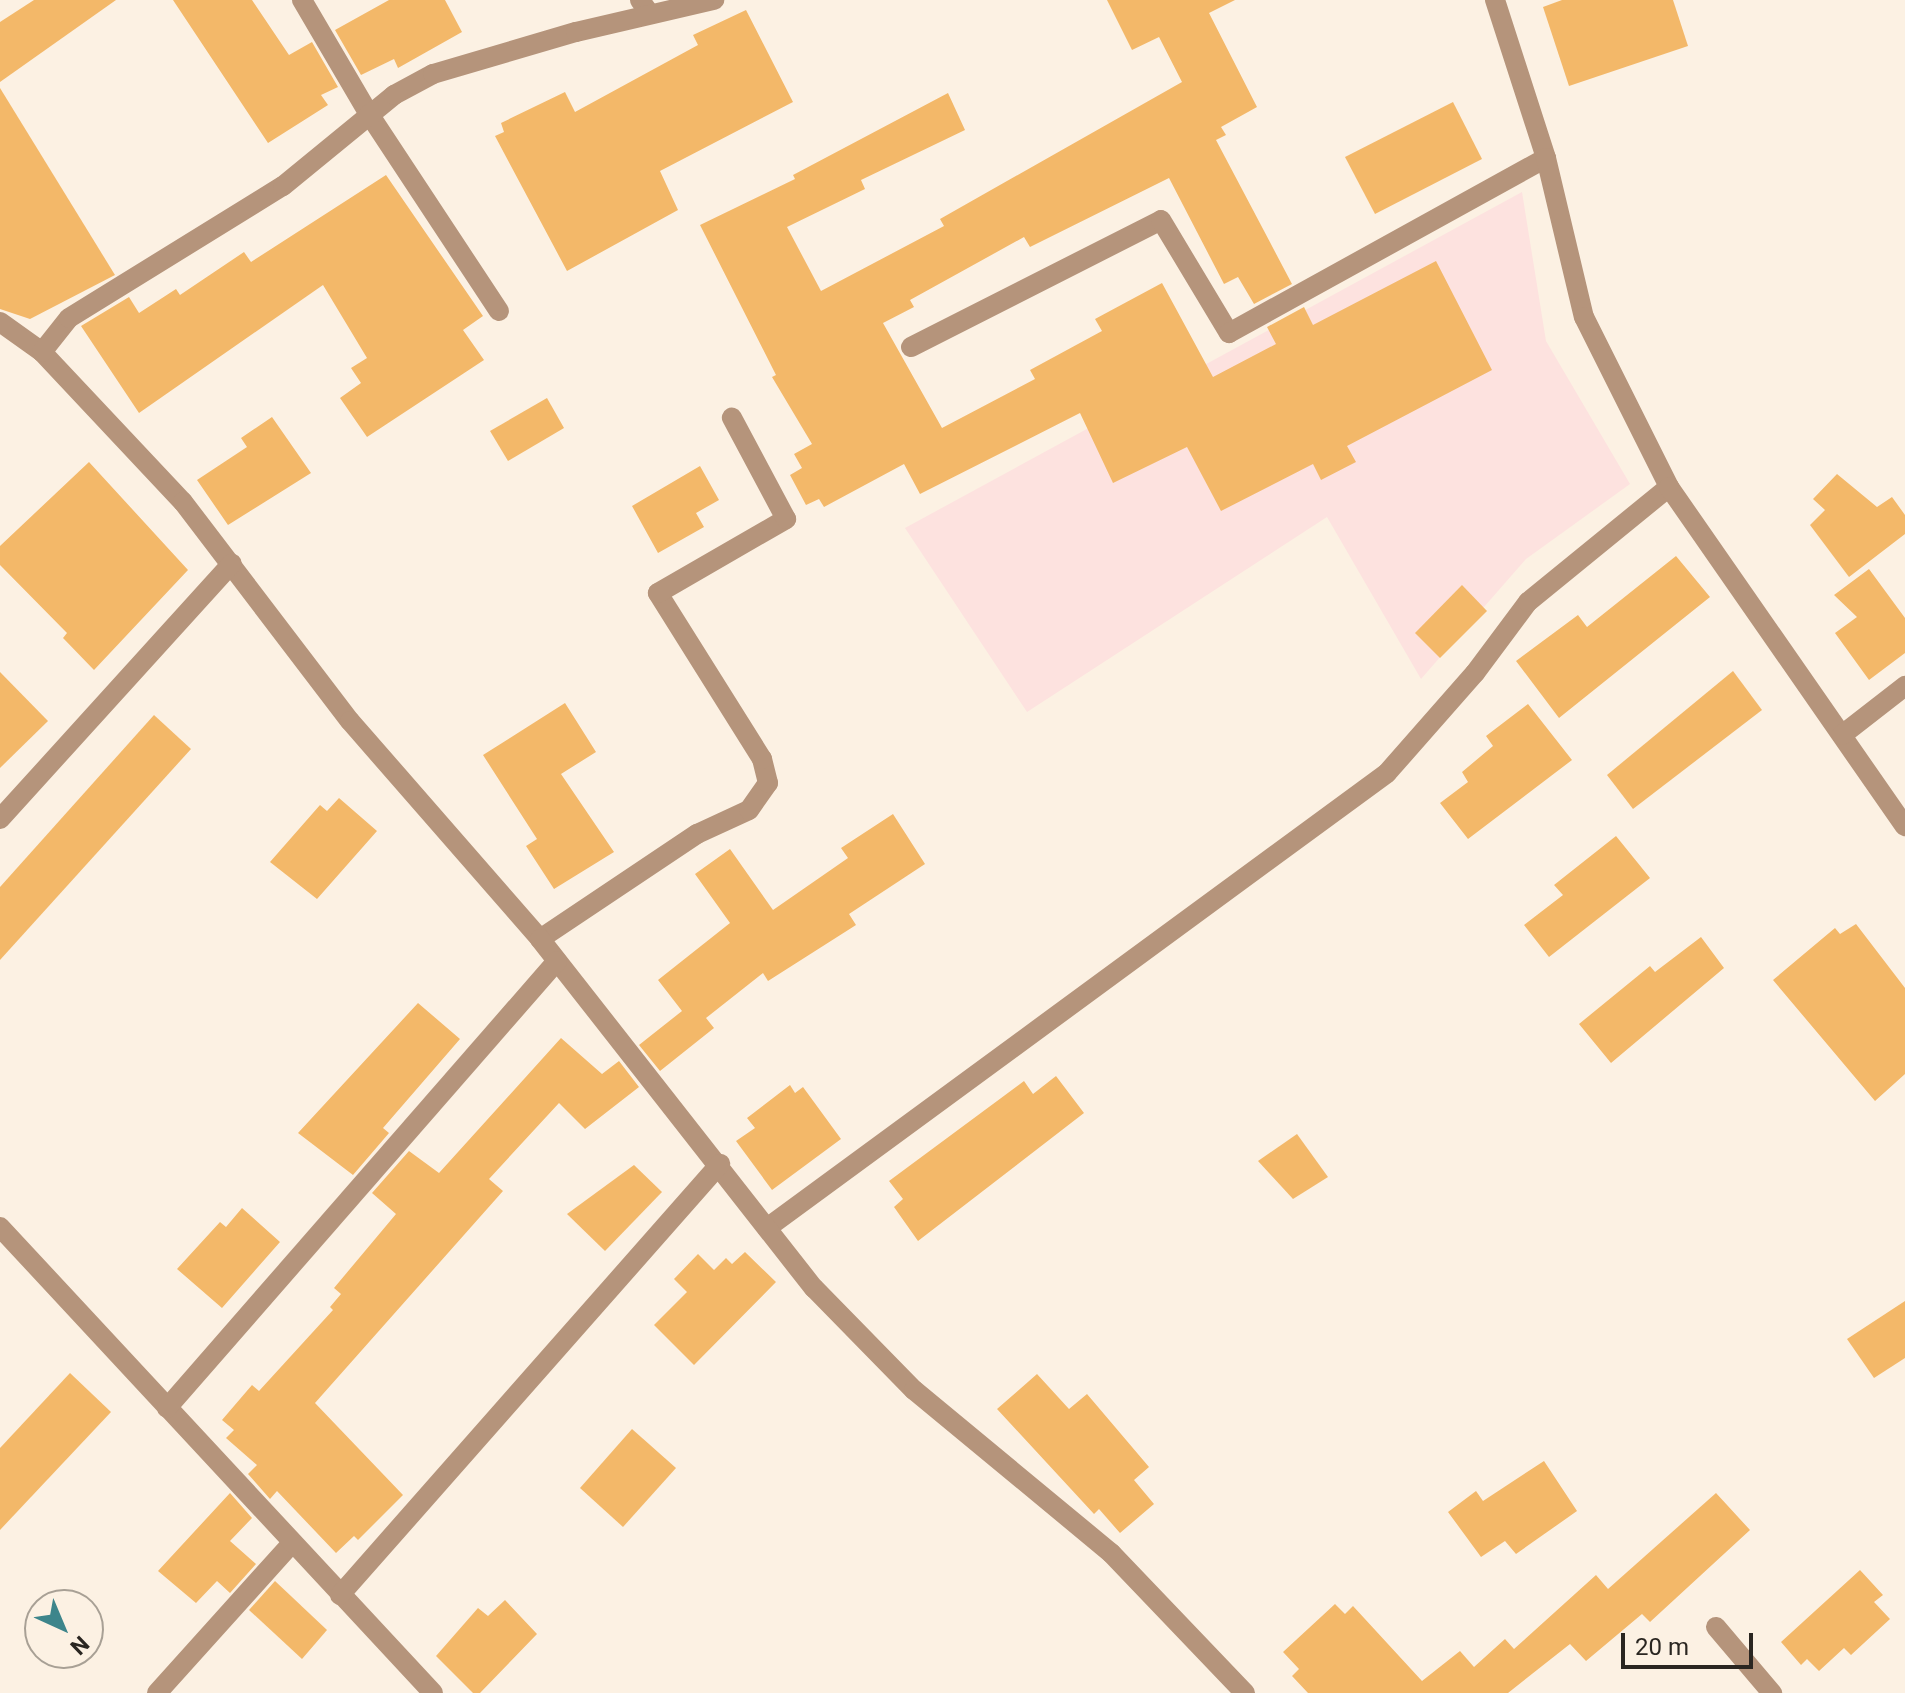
<!DOCTYPE html>
<html>
<head>
<meta charset="utf-8">
<style>
	body { margin:0 }
	#map { position:relative; width:1905px; height:1693px; overflow:hidden; background:#fcf1e3; font-family:Roboto,sans-serif }
	div>[style] { position:absolute }
	.industrial>* { inset:0; background:#fde2df }
	.building>* { inset:0; background:#f3b869 }
	.lane>* { height:20px; margin:-10px; padding:0 10px; transform-origin:10px; border-radius:10px; background:#b5947b }
	.street>* { height:20px; margin:-10px; padding:0 10px; transform-origin:10px; border-radius:10px; background:#b5947b }
	span { translate:-50% -50%; white-space:nowrap; text-align:center; line-height:1.15; -webkit-text-stroke:8px #fcf1e3; paint-order:stroke }
	.north { position:absolute; left:24px; top:1589px; width:80px; height:80px; box-sizing:border-box; background:#fcf1e3; border:2px solid #a8a095; border-radius:50%; rotate:136deg; font-size:22px; font-weight:700; line-height:32px; text-align:center; color:#2a2621 }
	.north::after { content:''; display:block; margin:auto; width:28px; height:36px; background:#3d858b; clip-path:polygon(50% 0,100% 100%,50% 72%,0 100%) }
	.scale { position:absolute; left:1621px; top:1633px; width:132px; height:36px; box-sizing:border-box; border:4px solid #2a2621; border-top:0; padding-left:10px; font-size:24px; line-height:28px; white-space:nowrap; color:#2a2621; -webkit-text-stroke:6px #fcf1e3; paint-order:stroke }
</style>
</head>
<body>
<div id="map">
	<div class="industrial">
		<div style="clip-path:polygon(1522px 192px,1546px 341px,1630px 484px,1526px 559px,1421px 679px,1327px 517px,1027px 712px,905px 528px)"></div>
	</div>
	<div class="building">
		<div style="clip-path:polygon(34px 0,116px 0,0 82px,0 22px)"></div>
		<div style="clip-path:polygon(173px 0,252px 0,289px 55px,312px 42px,338px 87px,321px 95px,328px 105px,268px 143px)"></div>
		<div style="clip-path:polygon(389px 0,445px 0,462px 32px,398px 68px,394px 59px,361px 75px,335px 30px)"></div>
		<div style="clip-path:polygon(1107px 0,1235px 0,1209px 13px,1257px 107px,1221px 127px,1226px 135px,1216px 140px,1292px 284px,1254px 304px,1238px 277px,1224px 284px,1169px 178px,1030px 247px,1024px 237px,910px 300px,914px 307px,883px 323px,942px 428px,1035px 379px,1030px 370px,1102px 331px,1095px 319px,1162px 283px,1213px 377px,1276px 344px,1267px 327px,1304px 307px,1313px 325px,1436px 261px,1492px 370px,1347px 446px,1356px 462px,1321px 480px,1313px 464px,1221px 511px,1187px 447px,1113px 483px,1080px 413px,920px 494px,904px 464px,824px 507px,819px 499px,806px 505px,790px 475px,802px 468px,794px 454px,812px 444px,772px 377px,776px 375px,700px 225px,795px 179px,793px 175px,948px 93px,965px 130px,861px 180px,865px 189px,787px 227px,821px 291px,944px 226px,940px 219px,1182px 82px,1159px 37px,1132px 50px)"></div>
		<div style="clip-path:polygon(1562px 0,1673px 0,1688px 46px,1569px 86px,1543px 7px)"></div>
		<div style="clip-path:polygon(746px 10px,793px 102px,660px 171px,678px 210px,567px 271px,495px 136px,504px 132px,501px 123px,565px 92px,575px 112px,698px 45px,693px 35px)"></div>
		<div style="clip-path:polygon(0 88px,115px 275px,30px 319px,0 309px)"></div>
		<div style="clip-path:polygon(1453px 102px,1482px 159px,1375px 214px,1345px 157px)"></div>
		<div style="clip-path:polygon(386px 175px,483px 316px,463px 330px,484px 360px,367px 437px,340px 398px,361px 383px,351px 368px,367px 358px,323px 285px,139px 413px,81px 326px,129px 297px,139px 313px,176px 289px,180px 295px,244px 252px,251px 262px)"></div>
		<div style="clip-path:polygon(547px 398px,564px 428px,508px 461px,490px 431px)"></div>
		<div style="clip-path:polygon(272px 417px,311px 473px,228px 525px,197px 480px,247px 447px,241px 438px)"></div>
		<div style="clip-path:polygon(89px 462px,188px 570px,94px 670px,63px 638px,67px 633px,0 565px,0 546px)"></div>
		<div style="clip-path:polygon(700px 466px,719px 500px,696px 513px,704px 527px,658px 553px,632px 506px)"></div>
		<div style="clip-path:polygon(1837px 474px,1877px 507px,1892px 497px,1905px 515px,1905px 534px,1849px 577px,1810px 525px,1825px 510px,1813px 499px)"></div>
		<div style="clip-path:polygon(1676px 556px,1710px 597px,1559px 718px,1516px 661px,1578px 615px,1587px 627px)"></div>
		<div style="clip-path:polygon(1869px 569px,1905px 618px,1905px 653px,1869px 680px,1835px 633px,1857px 617px,1834px 595px)"></div>
		<div style="clip-path:polygon(1462px 585px,1487px 611px,1440px 658px,1415px 633px)"></div>
		<div style="clip-path:polygon(1733px 671px,1762px 710px,1633px 809px,1607px 775px)"></div>
		<div style="clip-path:polygon(0 672px,48px 721px,0 768px)"></div>
		<div style="clip-path:polygon(565px 703px,596px 752px,561px 774px,614px 852px,554px 889px,526px 846px,537px 839px,483px 755px)"></div>
		<div style="clip-path:polygon(1528px 704px,1572px 760px,1468px 839px,1440px 803px,1468px 782px,1462px 772px,1493px 746px,1486px 736px)"></div>
		<div style="clip-path:polygon(154px 715px,191px 749px,0 960px,0 887px)"></div>
		<div style="clip-path:polygon(339px 798px,377px 831px,317px 899px,270px 862px,320px 805px,327px 811px)"></div>
		<div style="clip-path:polygon(893px 814px,925px 864px,849px 914px,856px 925px,768px 981px,763px 973px,706px 1018px,714px 1028px,660px 1071px,639px 1045px,682px 1011px,658px 980px,730px 923px,695px 874px,730px 849px,773px 910px,848px 858px,841px 848px)"></div>
		<div style="clip-path:polygon(1616px 836px,1650px 878px,1549px 957px,1524px 925px,1563px 895px,1554px 885px)"></div>
		<div style="clip-path:polygon(1856px 924px,1905px 988px,1905px 1074px,1875px 1101px,1773px 980px,1835px 928px,1840px 934px)"></div>
		<div style="clip-path:polygon(1701px 937px,1724px 968px,1611px 1063px,1579px 1024px,1650px 966px,1655px 972px)"></div>
		<div style="clip-path:polygon(418px 1003px,460px 1039px,383px 1128px,389px 1133px,353px 1175px,298px 1133px)"></div>
		<div style="clip-path:polygon(561px 1038px,602px 1074px,619px 1061px,639px 1087px,585px 1129px,559px 1103px,489px 1179px,503px 1191px,315px 1403px,403px 1495px,358px 1540px,354px 1536px,336px 1553px,277px 1491px,270px 1499px,248px 1474px,257px 1465px,226px 1438px,234px 1430px,222px 1420px,252px 1385px,259px 1391px,333px 1310px,330px 1307px,341px 1294px,334px 1288px,396px 1214px,372px 1193px,409px 1151px,439px 1173px)"></div>
		<div style="clip-path:polygon(1056px 1076px,1084px 1113px,918px 1241px,894px 1207px,903px 1199px,889px 1181px,1024px 1081px,1033px 1094px)"></div>
		<div style="clip-path:polygon(790px 1085px,795px 1093px,803px 1087px,841px 1139px,772px 1190px,736px 1141px,755px 1128px,747px 1118px)"></div>
		<div style="clip-path:polygon(1297px 1134px,1328px 1177px,1293px 1199px,1258px 1161px)"></div>
		<div style="clip-path:polygon(634px 1165px,662px 1192px,605px 1251px,567px 1214px)"></div>
		<div style="clip-path:polygon(242px 1208px,280px 1242px,222px 1308px,177px 1269px,220px 1222px,226px 1227px)"></div>
		<div style="clip-path:polygon(745px 1252px,776px 1282px,694px 1365px,654px 1325px,687px 1292px,674px 1279px,698px 1254px,714px 1270px,726px 1258px,732px 1264px)"></div>
		<div style="clip-path:polygon(1905px 1301px,1905px 1358px,1874px 1378px,1847px 1339px)"></div>
		<div style="clip-path:polygon(70px 1373px,111px 1412px,0 1530px,0 1448px)"></div>
		<div style="clip-path:polygon(1037px 1374px,1069px 1409px,1087px 1394px,1149px 1467px,1134px 1480px,1154px 1504px,1120px 1533px,1099px 1509px,1094px 1514px,997px 1409px)"></div>
		<div style="clip-path:polygon(632px 1429px,676px 1468px,623px 1527px,580px 1488px)"></div>
		<div style="clip-path:polygon(1544px 1461px,1577px 1511px,1516px 1554px,1505px 1541px,1481px 1557px,1448px 1512px,1476px 1491px,1483px 1501px)"></div>
		<div style="clip-path:polygon(230px 1493px,252px 1518px,230px 1541px,256px 1564px,230px 1593px,217px 1581px,196px 1603px,158px 1571px)"></div>
		<div style="clip-path:polygon(1716px 1493px,1750px 1530px,1650px 1622px,1642px 1614px,1586px 1661px,1570px 1644px,1508px 1693px,1308px 1693px,1292px 1676px,1299px 1669px,1283px 1652px,1335px 1604px,1345px 1614px,1353px 1606px,1422px 1681px,1460px 1651px,1474px 1667px,1505px 1639px,1514px 1649px,1596px 1575px,1608px 1589px)"></div>
		<div style="clip-path:polygon(1860px 1570px,1883px 1595px,1874px 1602px,1890px 1619px,1851px 1655px,1844px 1648px,1819px 1671px,1807px 1659px,1801px 1665px,1781px 1642px)"></div>
		<div style="clip-path:polygon(275px 1581px,327px 1630px,302px 1659px,249px 1610px)"></div>
		<div style="clip-path:polygon(505px 1600px,537px 1634px,480px 1693px,473px 1693px,436px 1656px,478px 1608px,488px 1616px)"></div>
	</div>
	<div class="lane">
		<div style="left:640px;top:0;width:16px;rotate:55deg"></div>
		<div style="left:911px;top:347px;width:280px;rotate:-26.9deg"></div>
		<div style="left:1161px;top:220px;width:132px;rotate:59deg"></div>
		<div style="left:1229px;top:333px;width:362px;rotate:-28.9deg"></div>
		<div style="left:540px;top:939px;width:189px;rotate:-33.8deg"></div>
		<div style="left:697px;top:834px;width:57px;rotate:-24.8deg"></div>
		<div style="left:749px;top:810px;width:33px;rotate:-55deg"></div>
		<div style="left:768px;top:783px;width:25px;rotate:-104deg"></div>
		<div style="left:762px;top:759px;width:196px;rotate:-122.1deg"></div>
		<div style="left:658px;top:593px;width:148px;rotate:-30deg"></div>
		<div style="left:786px;top:519px;width:115px;rotate:-118.1deg"></div>
		<div style="left:767px;top:1228px;width:769px;rotate:-36.27deg"></div>
		<div style="left:1387px;top:773px;width:133px;rotate:-48.7deg"></div>
		<div style="left:1475px;top:673px;width:89px;rotate:-53.3deg"></div>
		<div style="left:1528px;top:602px;width:182px;rotate:-39.2deg"></div>
		<div style="left:157px;top:1693px;width:202px;rotate:-48deg"></div>
	</div>
	<div class="street">
		<div style="left:302px;top:0;width:132px;rotate:59.6deg"></div>
		<div style="left:369px;top:114px;width:236px;rotate:56.6deg"></div>
		<div style="left:1495px;top:0;width:166px;rotate:72.1deg"></div>
		<div style="left:1546px;top:158px;width:163px;rotate:76.6deg"></div>
		<div style="left:1584px;top:317px;width:190px;rotate:63.4deg"></div>
		<div style="left:1669px;top:487px;width:413px;rotate:55.2deg"></div>
		<div style="left:0;top:322px;width:52px;rotate:35.5deg"></div>
		<div style="left:42px;top:352px;width:206px;rotate:46.8deg"></div>
		<div style="left:183px;top:502px;width:275px;rotate:52.7deg"></div>
		<div style="left:350px;top:721px;width:289px;rotate:48.9deg"></div>
		<div style="left:540px;top:939px;width:444px;rotate:51.9deg"></div>
		<div style="left:814px;top:1288px;width:143px;rotate:45.6deg"></div>
		<div style="left:914px;top:1390px;width:256px;rotate:39.6deg"></div>
		<div style="left:1111px;top:1553px;width:194px;rotate:46.3deg"></div>
		<div style="left:42px;top:352px;width:43px;rotate:-51.5deg"></div>
		<div style="left:69px;top:318px;width:251px;rotate:-31.7deg"></div>
		<div style="left:283px;top:186px;width:144px;rotate:-39.3deg"></div>
		<div style="left:394px;top:95px;width:44px;rotate:-28.3deg"></div>
		<div style="left:433px;top:74px;width:149px;rotate:-16.4deg"></div>
		<div style="left:576px;top:32px;width:142px;rotate:-13.1deg"></div>
		<div style="left:1842px;top:735px;width:80px;rotate:-37.9deg"></div>
		<div style="left:0;top:819px;width:345px;rotate:-47.8deg"></div>
		<div style="left:0;top:1227px;width:636px;rotate:47.1deg"></div>
		<div style="left:167px;top:1408px;width:593px;rotate:-48.9deg"></div>
		<div style="left:340px;top:1595px;width:575px;rotate:-48.6deg"></div>
		<div style="left:1716px;top:1627px;width:87px;rotate:49.7deg"></div>
	</div>
	<div class="north">N</div>
	<div class="scale">20 m</div>
</div>
</body>
</html>
